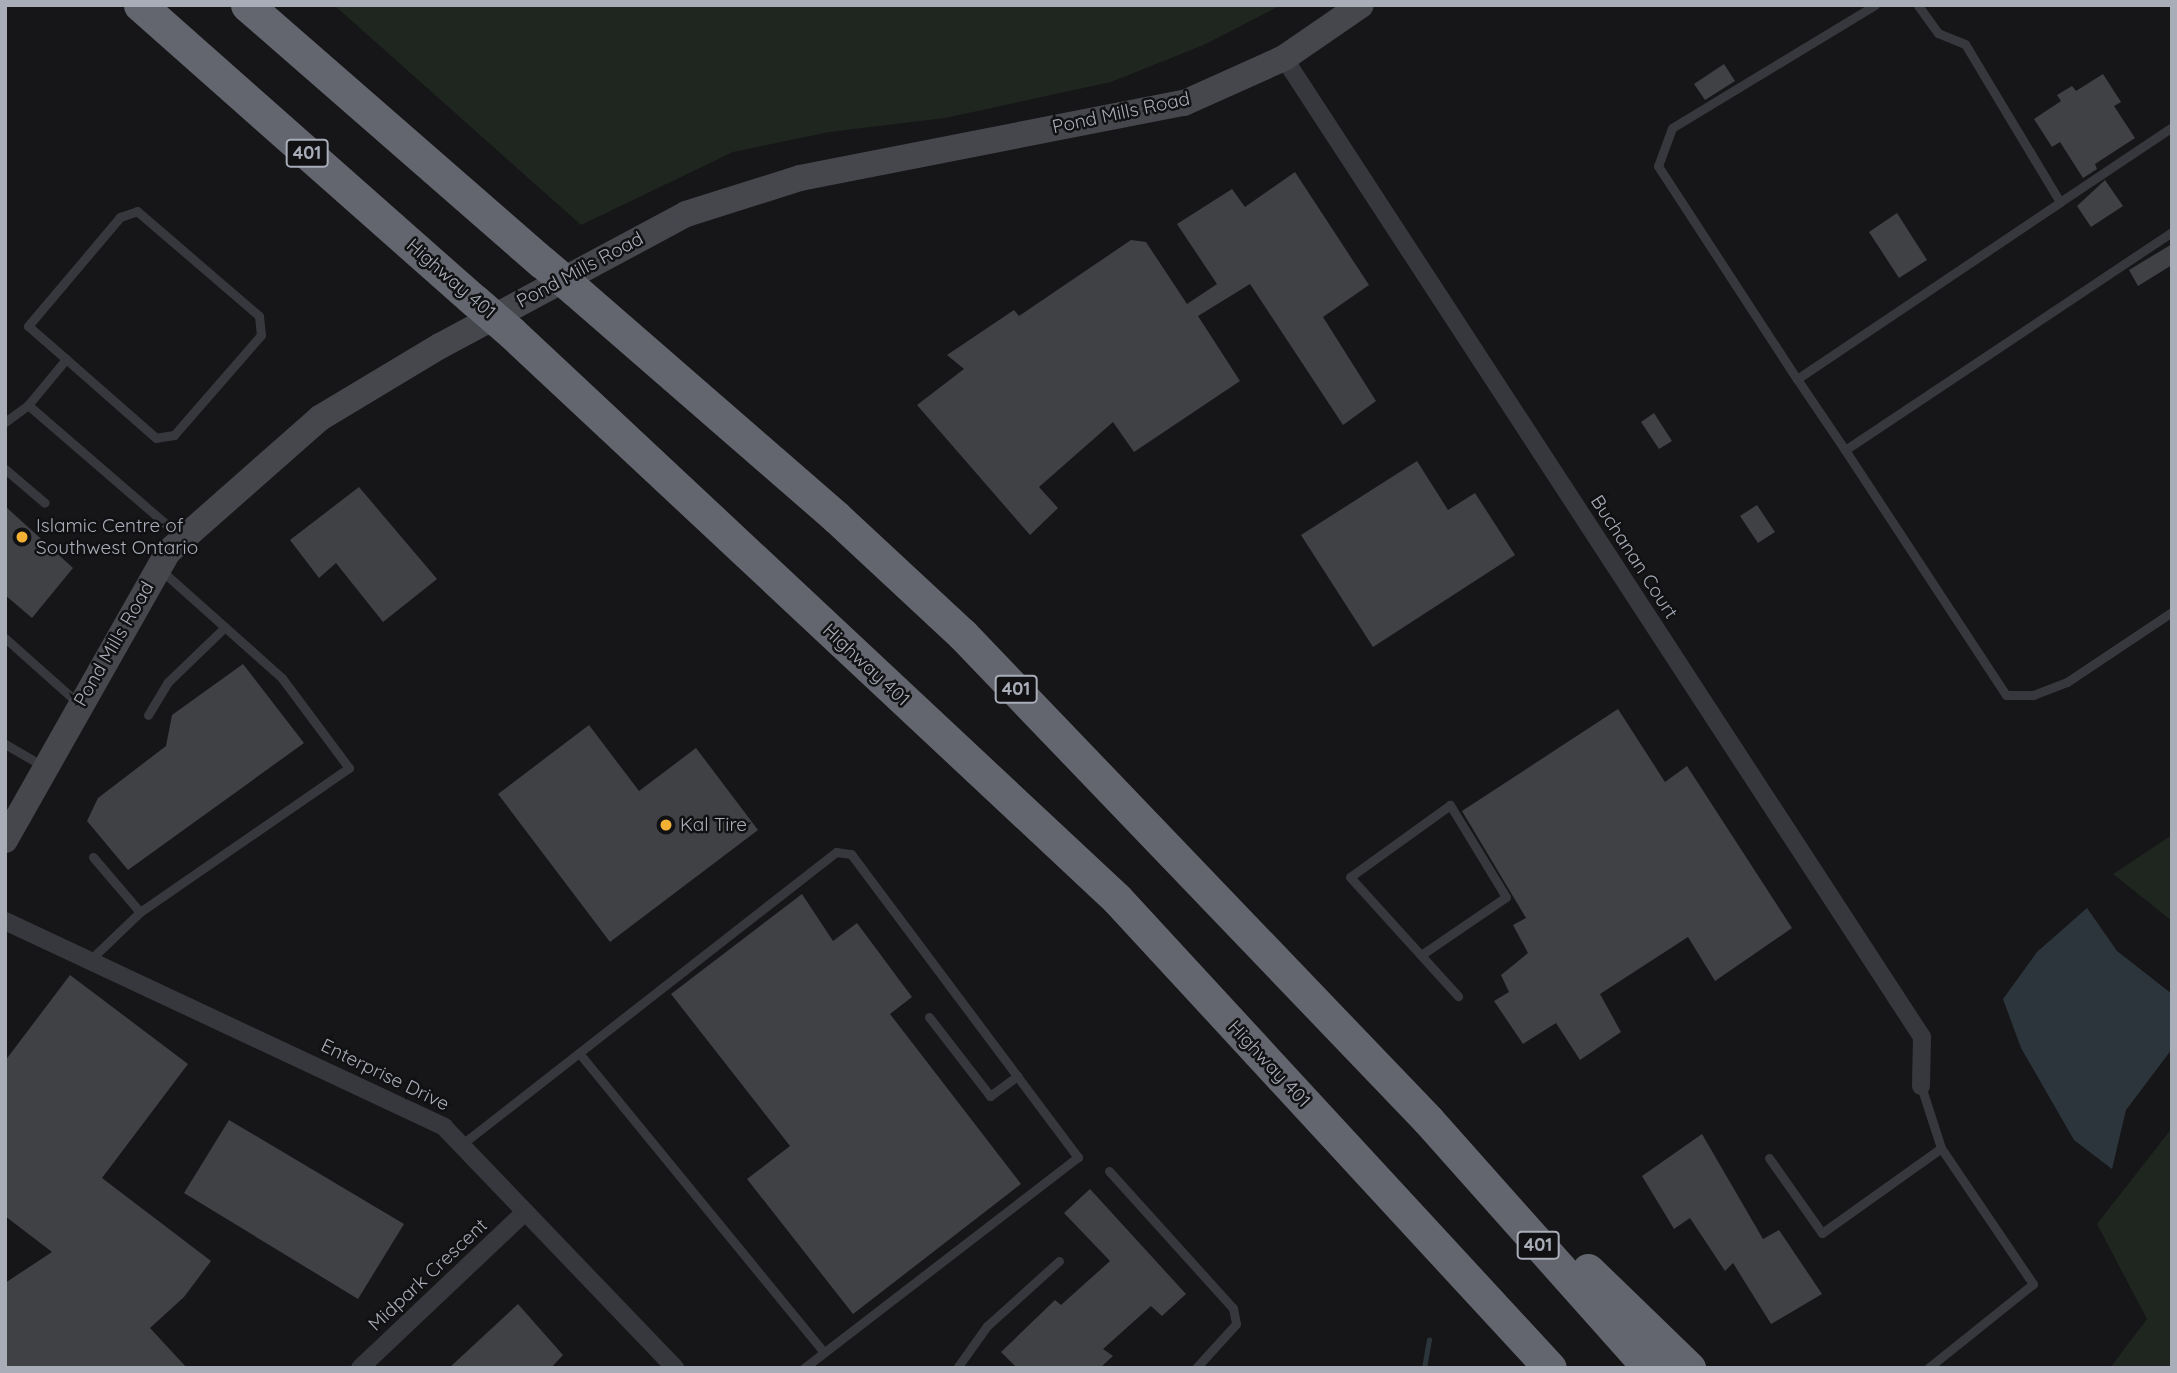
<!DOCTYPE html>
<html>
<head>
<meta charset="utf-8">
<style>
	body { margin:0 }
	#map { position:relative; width:2177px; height:1373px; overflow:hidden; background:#161618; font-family:Quicksand,sans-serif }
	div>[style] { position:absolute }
	.green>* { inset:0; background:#1e261f }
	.water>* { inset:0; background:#2c353c }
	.stream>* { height:5px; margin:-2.5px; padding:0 2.5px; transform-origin:2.5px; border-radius:2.5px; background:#2c353c }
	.building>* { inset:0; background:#404145 }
	.lane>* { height:9px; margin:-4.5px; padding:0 4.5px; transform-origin:4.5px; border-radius:4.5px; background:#37383d }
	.street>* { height:18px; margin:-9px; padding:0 9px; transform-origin:9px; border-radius:9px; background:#37383d }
	.secondary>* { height:26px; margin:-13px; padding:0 13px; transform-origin:13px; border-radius:13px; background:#45474d }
	.highway>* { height:33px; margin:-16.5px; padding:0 16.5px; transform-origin:16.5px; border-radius:16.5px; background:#63666e }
	.highway-bridge>* { height:33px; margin:-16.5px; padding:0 16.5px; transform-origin:16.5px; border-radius:16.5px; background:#63666e }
	.dots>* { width:19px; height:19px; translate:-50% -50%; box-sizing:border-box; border:4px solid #111113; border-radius:50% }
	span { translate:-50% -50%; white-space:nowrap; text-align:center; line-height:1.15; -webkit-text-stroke:5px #111113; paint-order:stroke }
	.shield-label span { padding:2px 5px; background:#111113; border:2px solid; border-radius:5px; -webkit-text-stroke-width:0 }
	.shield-label { font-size:18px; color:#a8adb8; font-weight:700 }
	.street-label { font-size:19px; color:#a8adb8 }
	.poi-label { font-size:19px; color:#a8adb8 }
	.left { translate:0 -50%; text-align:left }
	.frame { position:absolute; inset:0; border:7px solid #a8adb8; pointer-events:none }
</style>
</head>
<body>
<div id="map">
	<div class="green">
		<div style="clip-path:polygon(334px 5px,1281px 5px,1206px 44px,1111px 82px,945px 118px,829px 132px,733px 152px,581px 225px)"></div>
		<div style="clip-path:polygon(2172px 835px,2172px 921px,2113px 874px)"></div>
		<div style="clip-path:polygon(2172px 1128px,2172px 1368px,2110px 1368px,2147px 1319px,2097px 1224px)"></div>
	</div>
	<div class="water">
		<div style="clip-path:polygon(2087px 908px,2117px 951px,2172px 994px,2172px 1049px,2126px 1110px,2112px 1169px,2074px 1140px,2021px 1048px,2003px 999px,2037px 952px)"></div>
	</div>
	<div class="stream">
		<div style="left:1424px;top:1368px;width:29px;rotate:-80deg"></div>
	</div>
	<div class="building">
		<div style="clip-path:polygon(1724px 64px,1735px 81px,1705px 100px,1694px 84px)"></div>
		<div style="clip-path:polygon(2103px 74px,2121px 102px,2114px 106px,2135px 138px,2095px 164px,2097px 169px,2083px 178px,2060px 142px,2052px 147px,2034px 119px,2061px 101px,2057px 95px,2072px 86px,2076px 91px)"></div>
		<div style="clip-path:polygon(1295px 172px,1369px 285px,1323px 317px,1376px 401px,1343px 425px,1250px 284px,1198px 316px,1240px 381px,1134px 452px,1113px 422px,1039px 487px,1058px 508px,1030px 535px,917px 405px,964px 369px,947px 355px,1014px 310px,1019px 316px,1131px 240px,1146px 242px,1187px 304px,1217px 284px,1177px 224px,1232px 189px,1245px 207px)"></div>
		<div style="clip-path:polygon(2105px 180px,2123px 206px,2091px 227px,2077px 206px)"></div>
		<div style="clip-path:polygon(1897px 213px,1927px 260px,1899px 278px,1869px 232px)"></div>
		<div style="clip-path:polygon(2172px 244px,2172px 265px,2138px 286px,2129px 270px)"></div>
		<div style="clip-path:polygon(1654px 413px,1672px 441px,1659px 449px,1641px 422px)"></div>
		<div style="clip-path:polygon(1417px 461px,1448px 510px,1475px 493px,1515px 555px,1373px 647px,1301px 535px)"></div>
		<div style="clip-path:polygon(359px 487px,437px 579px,383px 622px,336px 563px,319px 578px,290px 540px)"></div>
		<div style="clip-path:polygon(1757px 505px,1775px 532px,1758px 543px,1740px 516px)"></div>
		<div style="clip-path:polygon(5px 506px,73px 568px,32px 618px,5px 595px)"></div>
		<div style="clip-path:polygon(243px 664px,304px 743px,128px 870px,87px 821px,98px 798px,166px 746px,172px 715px)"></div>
		<div style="clip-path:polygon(1618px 709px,1665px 782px,1687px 766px,1792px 928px,1715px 981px,1688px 937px,1600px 994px,1621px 1032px,1580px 1060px,1556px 1023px,1523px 1044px,1494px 1001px,1509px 992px,1501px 975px,1528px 953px,1513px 925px,1526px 918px,1462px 811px)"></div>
		<div style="clip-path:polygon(589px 725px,639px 791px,696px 748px,758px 830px,610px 942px,498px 794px)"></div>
		<div style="clip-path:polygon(802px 894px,833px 941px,857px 923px,912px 997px,890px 1014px,1021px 1184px,853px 1314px,747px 1179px,790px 1146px,671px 994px)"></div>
		<div style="clip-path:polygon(70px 975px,188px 1064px,102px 1178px,211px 1261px,184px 1297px,150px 1328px,187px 1368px,5px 1368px,5px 1283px,52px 1252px,5px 1216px,5px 1061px)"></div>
		<div style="clip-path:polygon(229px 1120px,404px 1224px,358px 1299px,184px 1193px)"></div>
		<div style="clip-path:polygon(1702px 1134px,1763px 1239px,1779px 1230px,1822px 1294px,1771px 1324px,1733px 1263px,1725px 1271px,1690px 1218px,1674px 1229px,1642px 1176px)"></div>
		<div style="clip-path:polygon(1090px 1189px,1186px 1294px,1162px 1316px,1151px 1306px,1103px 1349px,1113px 1356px,1100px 1368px,1017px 1368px,1001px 1352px,1055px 1300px,1061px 1305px,1110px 1261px,1064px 1213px)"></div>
		<div style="clip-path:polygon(518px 1304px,563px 1355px,551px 1368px,449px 1368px)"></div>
	</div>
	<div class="lane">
		<div style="left:1875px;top:5px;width:237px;rotate:148.8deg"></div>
		<div style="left:1672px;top:128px;width:40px;rotate:110.2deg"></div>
		<div style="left:1658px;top:166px;width:254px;rotate:56.9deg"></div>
		<div style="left:1797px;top:379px;width:317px;rotate:-33.9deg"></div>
		<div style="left:2060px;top:202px;width:184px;rotate:-121deg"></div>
		<div style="left:1965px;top:44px;width:29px;rotate:-158deg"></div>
		<div style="left:1938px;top:33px;width:34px;rotate:-126deg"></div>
		<div style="left:2060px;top:202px;width:135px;rotate:-33.8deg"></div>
		<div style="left:1797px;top:379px;width:86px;rotate:55.9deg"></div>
		<div style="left:1845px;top:450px;width:393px;rotate:-33.7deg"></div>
		<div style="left:28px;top:405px;width:202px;rotate:40.8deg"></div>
		<div style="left:5px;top:422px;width:29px;rotate:-36deg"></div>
		<div style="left:28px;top:405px;width:60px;rotate:-50.4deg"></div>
		<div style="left:66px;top:359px;width:50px;rotate:-139deg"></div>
		<div style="left:28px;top:326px;width:143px;rotate:-49.8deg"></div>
		<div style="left:120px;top:217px;width:18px;rotate:-19deg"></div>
		<div style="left:137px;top:211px;width:161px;rotate:40.7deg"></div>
		<div style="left:259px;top:316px;width:19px;rotate:84deg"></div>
		<div style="left:261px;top:335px;width:133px;rotate:131deg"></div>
		<div style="left:174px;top:435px;width:18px;rotate:171deg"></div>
		<div style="left:156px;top:438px;width:120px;rotate:-138.7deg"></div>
		<div style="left:1845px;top:450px;width:293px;rotate:56.7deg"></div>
		<div style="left:2006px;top:695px;width:27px"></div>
		<div style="left:2033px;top:695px;width:36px;rotate:-21deg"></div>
		<div style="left:2067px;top:682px;width:126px;rotate:-33.7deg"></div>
		<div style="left:5px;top:469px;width:52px;rotate:40.4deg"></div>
		<div style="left:5px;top:638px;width:99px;rotate:41.7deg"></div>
		<div style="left:148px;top:715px;width:39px;rotate:-59deg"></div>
		<div style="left:168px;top:682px;width:79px;rotate:-44deg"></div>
		<div style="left:5px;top:744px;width:44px;rotate:30.1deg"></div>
		<div style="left:93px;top:857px;width:72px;rotate:49.5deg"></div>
		<div style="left:1421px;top:955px;width:103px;rotate:-34.3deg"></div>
		<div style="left:1506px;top:897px;width:108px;rotate:-121.3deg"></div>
		<div style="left:1450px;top:805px;width:123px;rotate:144.2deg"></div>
		<div style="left:1350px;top:877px;width:161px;rotate:47.8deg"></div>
		<div style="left:90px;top:960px;width:69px;rotate:-43.8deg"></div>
		<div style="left:140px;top:912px;width:254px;rotate:-34.6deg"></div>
		<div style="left:349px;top:768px;width:112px;rotate:-126.7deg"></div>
		<div style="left:282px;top:678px;width:161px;rotate:-138.3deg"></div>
		<div style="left:929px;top:1017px;width:100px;rotate:52.3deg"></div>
		<div style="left:990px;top:1096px;width:34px;rotate:-36deg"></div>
		<div style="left:579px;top:1053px;width:387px;rotate:50.7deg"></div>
		<div style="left:1921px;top:1086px;width:65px;rotate:72.1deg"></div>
		<div style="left:1941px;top:1148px;width:164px;rotate:55.9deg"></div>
		<div style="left:2033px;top:1284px;width:134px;rotate:141.3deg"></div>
		<div style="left:461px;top:1145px;width:476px;rotate:-38deg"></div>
		<div style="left:836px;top:852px;width:15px;rotate:8deg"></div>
		<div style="left:851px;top:854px;width:379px;rotate:53.2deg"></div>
		<div style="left:1078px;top:1157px;width:346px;rotate:142.4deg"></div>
		<div style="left:1769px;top:1158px;width:92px;rotate:54.8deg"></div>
		<div style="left:1822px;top:1233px;width:146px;rotate:-35.5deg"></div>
		<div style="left:1109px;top:1171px;width:185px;rotate:47.9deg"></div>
		<div style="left:1233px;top:1308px;width:16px;rotate:79deg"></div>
		<div style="left:1236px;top:1324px;width:59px;rotate:132.3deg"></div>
		<div style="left:957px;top:1368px;width:52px;rotate:-54.5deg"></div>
		<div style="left:987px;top:1326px;width:97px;rotate:-42.1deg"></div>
	</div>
	<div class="street">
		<div style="left:1284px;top:58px;width:1169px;rotate:56.91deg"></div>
		<div style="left:1922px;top:1037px;width:49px;rotate:91.2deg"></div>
		<div style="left:5px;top:921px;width:485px;rotate:25.1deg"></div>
		<div style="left:444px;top:1127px;width:334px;rotate:46.2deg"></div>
		<div style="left:360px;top:1368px;width:227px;rotate:-43.4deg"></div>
	</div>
	<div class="secondary">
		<div style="left:5px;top:840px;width:331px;rotate:-60.5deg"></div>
		<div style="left:168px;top:552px;width:203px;rotate:-41.4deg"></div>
		<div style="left:320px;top:418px;width:140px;rotate:-31deg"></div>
		<div style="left:440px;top:346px;width:279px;rotate:-28.2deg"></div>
		<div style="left:686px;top:214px;width:120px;rotate:-17.5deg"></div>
		<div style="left:800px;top:178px;width:391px;rotate:-11.1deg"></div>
		<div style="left:1184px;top:103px;width:110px;rotate:-24.2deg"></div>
		<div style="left:1284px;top:58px;width:93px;rotate:-34.5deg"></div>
	</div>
	<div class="highway">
		<div style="left:140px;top:5px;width:447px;rotate:41.5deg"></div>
		<div style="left:247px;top:5px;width:391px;rotate:41.1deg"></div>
		<div style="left:575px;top:290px;width:346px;rotate:41deg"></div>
		<div style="left:836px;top:517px;width:172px;rotate:42.9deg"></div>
		<div style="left:962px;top:634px;width:673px;rotate:46.2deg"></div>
		<div style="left:1428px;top:1120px;width:332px;rotate:48.3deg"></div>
		<div style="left:512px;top:333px;width:828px;rotate:43.09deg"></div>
		<div style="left:1117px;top:899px;width:638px;rotate:47.29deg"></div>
		<div style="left:1588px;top:1270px;width:141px;rotate:44.1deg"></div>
	</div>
	<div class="highway-bridge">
		<div style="left:542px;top:262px;width:43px;rotate:40.3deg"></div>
		<div style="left:475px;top:301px;width:49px;rotate:40.9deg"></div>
	</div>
	<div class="dots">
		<div style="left:22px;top:537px;background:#f2b134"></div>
		<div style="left:666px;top:825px;background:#f2b134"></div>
	</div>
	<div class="shield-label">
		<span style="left:307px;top:153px">401</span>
		<span style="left:1016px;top:689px">401</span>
		<span style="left:1538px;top:1245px">401</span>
	</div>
	<div class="street-label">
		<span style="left:1121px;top:113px;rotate:-12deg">Pond Mills Road</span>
		<span style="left:580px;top:270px;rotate:-28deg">Pond Mills Road</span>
		<span style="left:451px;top:279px;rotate:41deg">Highway 401</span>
		<span style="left:1634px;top:557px;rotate:57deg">Buchanan Court</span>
		<span style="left:114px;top:644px;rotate:-60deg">Pond Mills Road</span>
		<span style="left:866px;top:665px;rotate:43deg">Highway 401</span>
		<span style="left:1269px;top:1064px;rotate:47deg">Highway 401</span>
		<span style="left:385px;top:1075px;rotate:26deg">Enterprise Drive</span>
		<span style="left:428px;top:1275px;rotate:-43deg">Midpark Crescent</span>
	</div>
	<div class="poi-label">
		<span class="left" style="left:36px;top:537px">Islamic Centre of<br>Southwest Ontario</span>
		<span class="left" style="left:680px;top:825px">Kal Tire</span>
	</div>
	<div class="frame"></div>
</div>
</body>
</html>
